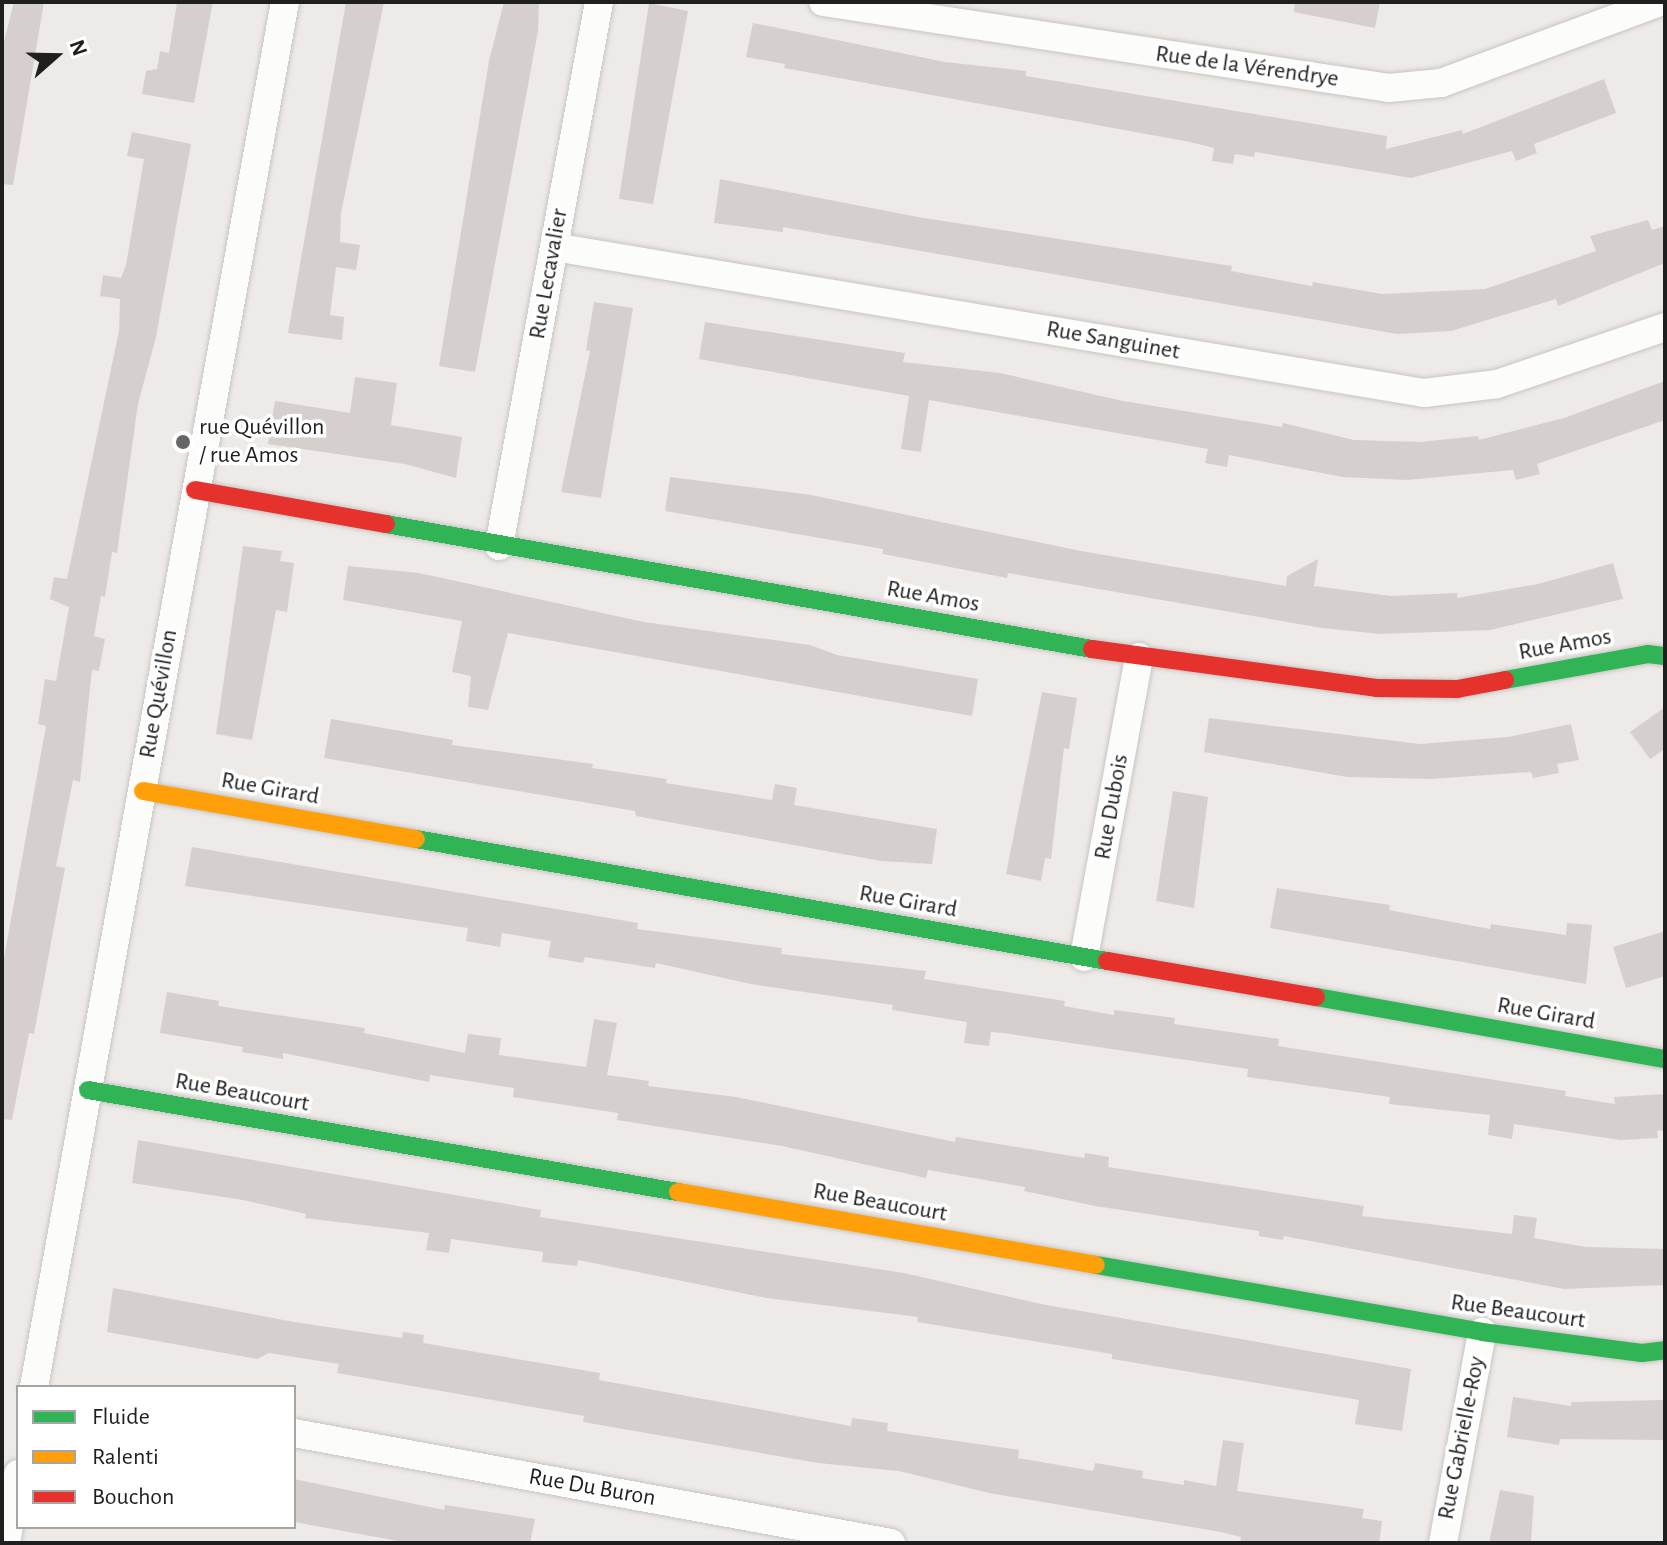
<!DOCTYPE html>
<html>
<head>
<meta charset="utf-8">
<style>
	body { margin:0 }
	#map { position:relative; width:1667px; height:1545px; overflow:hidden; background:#eeeae7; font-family:"Alegreya Sans",sans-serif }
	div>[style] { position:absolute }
	.building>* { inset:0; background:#d5d0ce }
	.roads { filter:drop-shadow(0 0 2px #c6c5c3) drop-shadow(0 0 2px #c6c5c3) }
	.street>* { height:28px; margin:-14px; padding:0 14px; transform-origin:14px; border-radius:14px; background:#fcfcfb }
	.fast>* { height:18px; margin:-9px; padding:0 9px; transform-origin:9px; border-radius:9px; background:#30b455 }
	.slow>* { height:18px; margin:-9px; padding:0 9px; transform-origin:9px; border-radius:9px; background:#ff9f0a }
	.jam>* { height:18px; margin:-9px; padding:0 9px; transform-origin:9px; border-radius:9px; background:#e5322d }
	.dots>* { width:22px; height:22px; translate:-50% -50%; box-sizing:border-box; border:4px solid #fff; border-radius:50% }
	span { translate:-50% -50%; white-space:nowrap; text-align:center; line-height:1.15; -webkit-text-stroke:7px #fff; paint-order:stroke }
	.street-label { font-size:24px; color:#1f1f1f }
	.poi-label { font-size:24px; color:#1f1f1f }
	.left { translate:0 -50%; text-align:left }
	.frame { position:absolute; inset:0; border:4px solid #1f1f1f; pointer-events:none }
	.legend { position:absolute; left:16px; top:1385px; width:280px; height:144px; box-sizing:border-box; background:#fff; border:2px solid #a5a5a5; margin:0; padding:10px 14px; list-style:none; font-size:24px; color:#1f1f1f }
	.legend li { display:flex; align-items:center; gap:16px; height:40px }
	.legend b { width:40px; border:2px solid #a5a5a5 }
	.north { position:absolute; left:16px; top:16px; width:80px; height:80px; -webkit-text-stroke:6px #fff; paint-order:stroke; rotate:70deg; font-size:22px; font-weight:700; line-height:32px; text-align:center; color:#1f1f1f }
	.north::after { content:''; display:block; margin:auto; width:28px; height:36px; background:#1f1f1f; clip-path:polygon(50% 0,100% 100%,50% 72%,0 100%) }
</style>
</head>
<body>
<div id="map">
	<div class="building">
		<div style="clip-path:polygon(14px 2px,44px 2px,13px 185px,2px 184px,2px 50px)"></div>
		<div style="clip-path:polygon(177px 2px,213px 2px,194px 103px,142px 94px,146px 71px,157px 69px,160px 51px,169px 53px)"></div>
		<div style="clip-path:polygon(346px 2px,384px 2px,341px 213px,340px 242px,360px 245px,356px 270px,336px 267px,330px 315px,344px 317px,342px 340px,288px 333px)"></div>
		<div style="clip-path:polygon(504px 2px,539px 2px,538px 31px,475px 372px,439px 366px,489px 61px)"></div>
		<div style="clip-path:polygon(1295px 2px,1380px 2px,1375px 28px,1294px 12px)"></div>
		<div style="clip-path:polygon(649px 3px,688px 11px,653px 204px,619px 199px)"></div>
		<div style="clip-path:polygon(753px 23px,945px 62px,1026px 71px,1026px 76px,1387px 136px,1386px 149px,1462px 130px,1463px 134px,1604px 79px,1616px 113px,1534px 144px,1537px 153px,1516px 161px,1512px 151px,1411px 178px,1255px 152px,1254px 157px,1235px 154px,1233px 164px,1212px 161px,1214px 148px,1190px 142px,784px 68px,785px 64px,746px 57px)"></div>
		<div style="clip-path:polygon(132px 132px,191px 144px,156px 337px,138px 404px,117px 553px,112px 552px,105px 597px,101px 596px,94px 636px,105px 639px,99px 671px,92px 670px,80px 782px,73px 780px,56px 866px,65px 868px,34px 1034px,29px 1033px,12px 1120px,2px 1119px,2px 969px,46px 726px,38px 724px,45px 679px,56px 681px,69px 607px,50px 599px,54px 577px,67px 579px,119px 331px,120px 299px,100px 296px,103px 275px,121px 278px,126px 265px,144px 159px,127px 156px)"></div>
		<div style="clip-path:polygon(720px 179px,918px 217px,1232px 266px,1231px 271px,1312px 286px,1313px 282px,1382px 294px,1485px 289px,1596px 251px,1590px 236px,1648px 220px,1652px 230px,1665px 226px,1665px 263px,1558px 306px,1556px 299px,1451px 331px,1397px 334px,783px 227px,783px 232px,714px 223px)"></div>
		<div style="clip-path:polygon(594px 302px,633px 308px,601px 498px,561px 492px,590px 351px,586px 350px)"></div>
		<div style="clip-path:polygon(705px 322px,905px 353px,903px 362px,1000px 373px,1123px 401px,1282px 427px,1283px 423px,1354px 440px,1420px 442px,1478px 436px,1479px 440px,1564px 418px,1665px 381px,1665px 420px,1537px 464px,1540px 474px,1516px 480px,1513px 470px,1407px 480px,1343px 477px,1229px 455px,1227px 467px,1205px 463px,1208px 449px,929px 400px,921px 452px,901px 449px,909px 396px,699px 359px)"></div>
		<div style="clip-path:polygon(355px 377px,397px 383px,391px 425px,462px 437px,456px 478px,405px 464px,268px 444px,275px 401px,350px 413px)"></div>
		<div style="clip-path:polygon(670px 477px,811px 495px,1081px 551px,1286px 586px,1287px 576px,1318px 559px,1314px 586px,1391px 596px,1457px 593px,1457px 598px,1538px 584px,1613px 563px,1623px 599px,1490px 630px,1380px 634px,1322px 628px,1008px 573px,1007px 578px,883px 554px,883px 549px,665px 511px)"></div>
		<div style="clip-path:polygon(243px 546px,282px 551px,280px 561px,294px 563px,287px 612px,276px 610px,252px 740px,216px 734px)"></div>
		<div style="clip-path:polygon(348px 566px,419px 573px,644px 622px,810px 645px,837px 655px,978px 679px,972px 716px,508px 633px,488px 710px,468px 707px,471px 676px,452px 672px,462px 621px,343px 600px)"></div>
		<div style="clip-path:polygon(1042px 692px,1077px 698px,1069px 749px,1064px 748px,1051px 859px,1045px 858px,1041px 881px,1006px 874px)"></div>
		<div style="clip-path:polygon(1665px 707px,1665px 749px,1650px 759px,1630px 732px)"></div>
		<div style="clip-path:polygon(1209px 718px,1420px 744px,1508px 737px,1571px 724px,1579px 760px,1557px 764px,1559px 773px,1533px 778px,1531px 772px,1431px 779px,1347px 777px,1204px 752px)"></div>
		<div style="clip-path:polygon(331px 719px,453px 740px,452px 745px,593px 764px,592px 768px,667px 779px,666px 783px,772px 800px,775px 784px,797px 788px,794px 805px,937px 829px,932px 864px,881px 861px,636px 816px,635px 811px,324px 758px)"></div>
		<div style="clip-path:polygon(1173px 791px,1208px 797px,1194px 908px,1156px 901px)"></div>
		<div style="clip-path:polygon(192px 847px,638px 923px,637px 929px,782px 948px,781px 954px,926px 971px,924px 979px,1065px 1001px,1064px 1006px,1114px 1015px,1114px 1010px,1175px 1018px,1174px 1024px,1279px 1039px,1278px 1046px,1566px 1091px,1565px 1096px,1615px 1104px,1614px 1097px,1665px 1094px,1665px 1130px,1657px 1131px,1658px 1138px,1620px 1140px,1514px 1124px,1512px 1139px,1488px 1135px,1490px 1115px,1389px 1104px,1390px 1097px,1247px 1077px,1248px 1069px,1003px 1033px,991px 1032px,989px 1046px,964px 1043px,967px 1022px,892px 1010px,893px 1005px,751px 984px,656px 963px,655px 968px,585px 957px,583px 963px,548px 957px,551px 941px,502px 933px,500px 947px,466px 941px,468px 928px,185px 886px)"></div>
		<div style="clip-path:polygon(1277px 888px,1390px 905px,1389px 910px,1490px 929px,1491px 924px,1566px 935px,1567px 923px,1592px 925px,1586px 984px,1270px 928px)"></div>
		<div style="clip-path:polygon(1665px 931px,1665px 976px,1626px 988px,1613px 947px)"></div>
		<div style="clip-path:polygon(167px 992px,219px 1001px,218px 1006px,365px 1028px,364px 1033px,465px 1053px,468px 1034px,501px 1038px,499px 1055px,586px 1067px,594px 1019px,617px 1023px,607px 1075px,649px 1081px,648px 1086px,736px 1097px,955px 1142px,956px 1137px,1084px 1158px,1085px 1153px,1109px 1157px,1108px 1167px,1364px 1206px,1362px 1216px,1512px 1234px,1514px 1215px,1537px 1218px,1534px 1238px,1586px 1247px,1665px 1249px,1665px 1285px,1564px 1289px,1284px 1236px,1283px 1240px,1259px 1236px,1259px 1231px,1095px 1206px,1024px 1191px,1025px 1187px,928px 1170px,926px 1178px,782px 1146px,617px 1120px,618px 1113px,513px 1097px,514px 1088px,430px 1075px,429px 1082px,283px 1053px,283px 1059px,242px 1052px,243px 1047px,160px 1033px)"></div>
		<div style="clip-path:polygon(138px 1140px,541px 1210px,540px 1217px,904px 1273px,1041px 1304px,1411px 1369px,1402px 1431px,1355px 1424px,1359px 1400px,1112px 1359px,1112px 1354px,917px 1322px,918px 1317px,767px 1298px,578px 1260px,577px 1266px,542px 1262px,543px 1252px,451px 1239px,449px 1253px,426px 1250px,429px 1233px,305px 1218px,306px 1214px,243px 1200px,132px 1183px)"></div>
		<div style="clip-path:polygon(113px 1288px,294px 1322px,402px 1338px,403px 1332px,424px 1335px,423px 1343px,600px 1373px,599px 1380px,851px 1426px,852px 1418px,888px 1423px,887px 1431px,1019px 1450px,1018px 1458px,1093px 1471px,1095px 1463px,1143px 1471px,1142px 1478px,1184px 1485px,1184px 1480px,1216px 1486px,1223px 1440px,1244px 1443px,1237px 1491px,1364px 1509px,1362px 1518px,1382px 1521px,1379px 1543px,1240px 1543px,1241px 1537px,1221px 1532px,989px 1493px,899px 1471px,818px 1463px,583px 1422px,584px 1416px,337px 1373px,339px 1364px,269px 1353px,257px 1359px,107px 1332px)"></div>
		<div style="clip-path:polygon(1513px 1397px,1571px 1406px,1571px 1402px,1665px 1400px,1665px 1440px,1560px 1439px,1559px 1445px,1507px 1437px)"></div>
		<div style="clip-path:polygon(294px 1479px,444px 1510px,445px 1505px,535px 1519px,530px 1543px,409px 1543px,294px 1522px)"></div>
		<div style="clip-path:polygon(1500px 1490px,1534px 1496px,1531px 1543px,1489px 1543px)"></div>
	</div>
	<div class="roads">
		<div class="street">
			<div style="left:823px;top:2px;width:572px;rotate:8.64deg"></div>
			<div style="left:1389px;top:88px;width:52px;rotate:-5.5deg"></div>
			<div style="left:1441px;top:83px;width:233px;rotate:-20.3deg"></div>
			<div style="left:554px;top:247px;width:882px;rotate:9.53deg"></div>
			<div style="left:1424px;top:393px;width:74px;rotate:-7deg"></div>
			<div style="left:1497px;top:384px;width:177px;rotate:-18.7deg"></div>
			<div style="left:499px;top:546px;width:553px;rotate:-79.58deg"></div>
			<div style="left:1084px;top:957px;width:305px;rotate:-79.6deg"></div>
			<div style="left:34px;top:1387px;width:1408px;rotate:-79.73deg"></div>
			<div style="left:294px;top:1433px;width:607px;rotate:10.44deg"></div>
			<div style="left:6px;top:1543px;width:70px;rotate:-80.1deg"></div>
			<div style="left:1443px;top:1543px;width:215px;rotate:-79.5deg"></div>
		</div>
		<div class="fast">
			<div style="left:386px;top:524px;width:717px;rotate:10.04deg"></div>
			<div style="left:1505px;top:680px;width:145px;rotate:-10.3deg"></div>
			<div style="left:1648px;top:654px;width:17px;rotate:7deg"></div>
			<div style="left:416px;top:839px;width:702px;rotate:10.01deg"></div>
			<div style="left:1316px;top:997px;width:354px;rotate:10.1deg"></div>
			<div style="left:88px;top:1090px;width:599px;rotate:9.81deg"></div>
			<div style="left:1096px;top:1265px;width:392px;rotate:9.8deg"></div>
			<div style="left:1482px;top:1332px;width:161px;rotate:7.5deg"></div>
			<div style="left:1642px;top:1353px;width:23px;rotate:-7deg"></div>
		</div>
		<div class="slow">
			<div style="left:143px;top:791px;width:277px;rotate:10deg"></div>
			<div style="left:678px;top:1192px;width:424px;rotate:9.9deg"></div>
		</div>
		<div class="jam">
			<div style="left:195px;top:490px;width:194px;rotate:10.1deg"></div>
			<div style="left:1092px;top:649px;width:287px;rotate:7.8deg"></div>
			<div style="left:1376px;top:688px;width:81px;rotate:0.7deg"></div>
			<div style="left:1457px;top:689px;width:49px;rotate:-10.6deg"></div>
			<div style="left:1107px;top:961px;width:212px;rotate:9.8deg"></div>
		</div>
	</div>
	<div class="dots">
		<div style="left:183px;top:442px;background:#676665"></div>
	</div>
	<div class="street-label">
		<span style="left:1247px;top:67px;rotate:8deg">Rue de la Vérendrye</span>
		<span style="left:549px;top:274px;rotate:-80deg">Rue Lecavalier</span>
		<span style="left:1113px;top:341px;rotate:10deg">Rue Sanguinet</span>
		<span style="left:933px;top:597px;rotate:10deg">Rue Amos</span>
		<span style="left:1565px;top:645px;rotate:-10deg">Rue Amos</span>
		<span style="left:159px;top:694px;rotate:-80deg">Rue Quévillon</span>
		<span style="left:270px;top:789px;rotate:10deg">Rue Girard</span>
		<span style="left:1112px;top:807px;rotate:-80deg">Rue Dubois</span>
		<span style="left:908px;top:902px;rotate:10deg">Rue Girard</span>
		<span style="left:1546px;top:1014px;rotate:10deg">Rue Girard</span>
		<span style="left:242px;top:1093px;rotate:10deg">Rue Beaucourt</span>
		<span style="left:880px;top:1203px;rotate:10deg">Rue Beaucourt</span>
		<span style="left:1518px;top:1312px;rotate:8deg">Rue Beaucourt</span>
		<span style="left:1462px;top:1438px;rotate:-79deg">Rue Gabrielle-Roy</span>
		<span style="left:592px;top:1488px;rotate:10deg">Rue Du Buron</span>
	</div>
	<div class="poi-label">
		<span class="left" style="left:199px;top:442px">rue Quévillon<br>/ rue Amos</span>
	</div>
	<div class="frame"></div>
	<ul class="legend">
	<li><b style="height:10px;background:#30b455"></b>Fluide</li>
	<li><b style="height:10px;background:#ff9f0a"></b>Ralenti</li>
	<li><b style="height:10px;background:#e5322d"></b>Bouchon</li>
	</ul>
	<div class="north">N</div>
</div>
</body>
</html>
